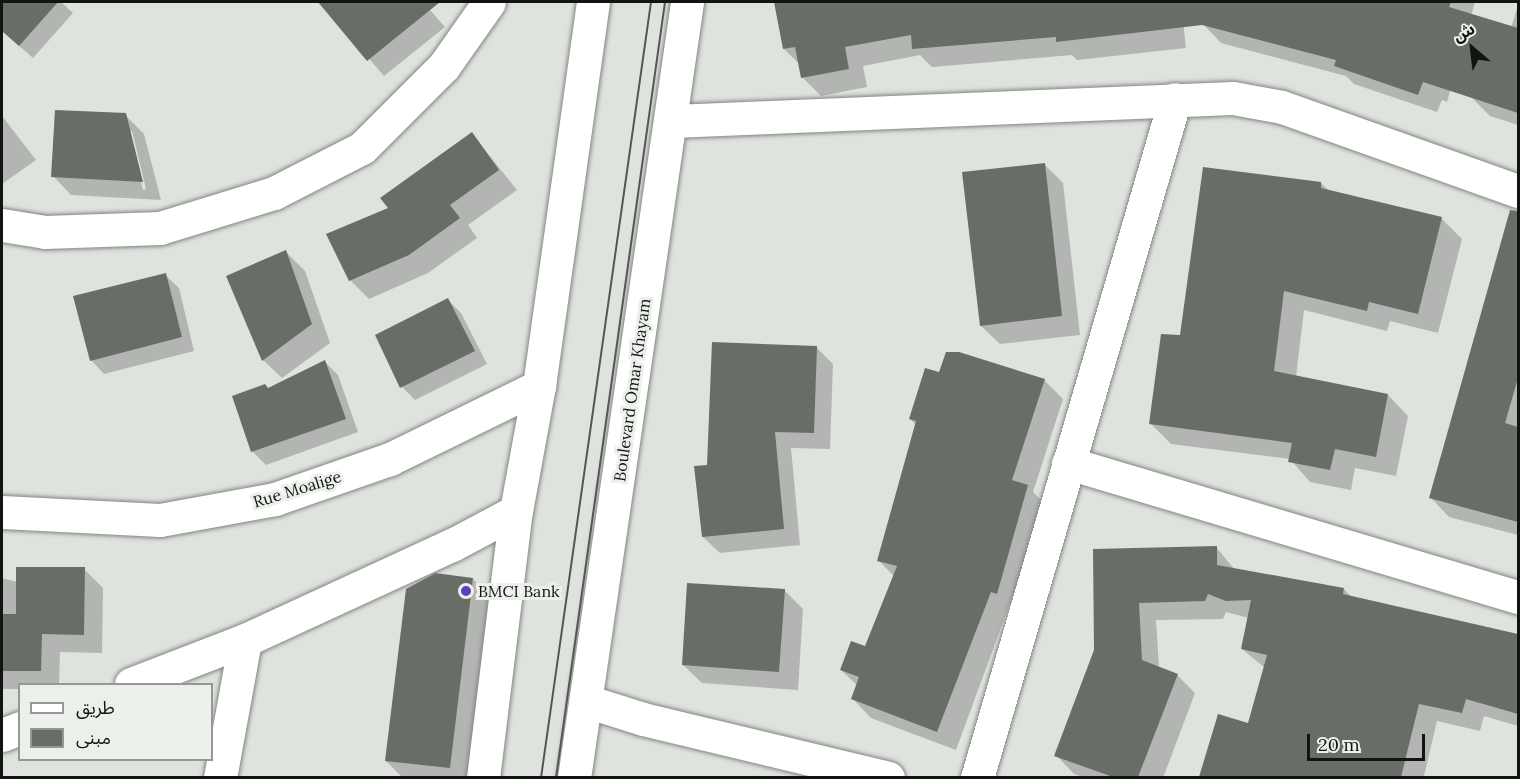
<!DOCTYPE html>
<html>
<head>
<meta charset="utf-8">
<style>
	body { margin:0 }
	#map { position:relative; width:1520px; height:779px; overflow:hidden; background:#dfe3de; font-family:Lora,"Noto Sans Arabic",serif }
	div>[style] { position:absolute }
	.shadow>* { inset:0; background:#0003 }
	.building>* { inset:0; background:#696d68 }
	.roads { filter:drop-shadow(0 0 2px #828681) drop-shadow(0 0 2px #828681) }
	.street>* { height:33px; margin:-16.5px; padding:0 16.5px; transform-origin:16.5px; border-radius:16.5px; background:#fff }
	.secondary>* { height:33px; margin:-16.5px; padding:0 16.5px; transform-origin:16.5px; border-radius:16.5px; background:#fff }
	.tram>* { height:1.5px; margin:-0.75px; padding:0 0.75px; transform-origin:0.75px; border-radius:0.75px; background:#545754 }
	.dots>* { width:16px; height:16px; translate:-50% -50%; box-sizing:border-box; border:3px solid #ecf0eb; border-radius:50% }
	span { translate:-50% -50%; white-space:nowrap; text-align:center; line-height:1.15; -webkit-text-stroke:6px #ecf0eb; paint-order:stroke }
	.street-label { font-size:16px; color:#121412 }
	.poi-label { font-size:16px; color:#121412 }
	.left { translate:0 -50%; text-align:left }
	.frame { position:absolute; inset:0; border:3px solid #121412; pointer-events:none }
	.legend { position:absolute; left:18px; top:683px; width:195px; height:78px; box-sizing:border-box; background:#ecf0eb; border:2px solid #959894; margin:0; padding:8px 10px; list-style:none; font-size:18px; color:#121412 }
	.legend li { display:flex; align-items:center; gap:12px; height:30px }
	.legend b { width:30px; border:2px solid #959894 }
	.north { position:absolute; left:1442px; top:18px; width:60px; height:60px; -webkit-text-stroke:4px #ecf0eb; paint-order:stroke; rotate:332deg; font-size:16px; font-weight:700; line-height:24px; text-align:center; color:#121412 }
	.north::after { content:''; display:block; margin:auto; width:21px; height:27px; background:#121412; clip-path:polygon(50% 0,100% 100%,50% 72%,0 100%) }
	.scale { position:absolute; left:1307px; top:734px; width:118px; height:27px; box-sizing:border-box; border:3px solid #121412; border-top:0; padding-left:8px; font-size:18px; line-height:21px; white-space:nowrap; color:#121412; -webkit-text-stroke:4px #ecf0eb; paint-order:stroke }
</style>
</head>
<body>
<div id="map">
	<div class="shadow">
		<div style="clip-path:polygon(2px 2px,61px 2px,73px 13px,33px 58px,2px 31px)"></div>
		<div style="clip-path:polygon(320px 2px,423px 2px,445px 27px,384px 76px)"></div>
		<div style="clip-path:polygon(775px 2px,1181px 2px,1186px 48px,1077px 60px,1072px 55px,932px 67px,920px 55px,863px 66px,867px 87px,821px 96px,802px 77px,800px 65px,784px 49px)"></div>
		<div style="clip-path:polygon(1209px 2px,1337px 2px,1356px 6px,1358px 2px,1475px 2px,1447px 102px,1442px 100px,1437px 112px,1354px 84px,1346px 76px,1221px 43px,1203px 24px)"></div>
		<div style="clip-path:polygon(1518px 5px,1518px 125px,1490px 116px,1471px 97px,1511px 28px)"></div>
		<div style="clip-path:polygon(evenodd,125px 115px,144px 134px,161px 200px,71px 195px,53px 176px,125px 115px,129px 131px,132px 131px,146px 189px,143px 190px,129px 131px)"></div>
		<div style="clip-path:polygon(2px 116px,36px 160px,2px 184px)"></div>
		<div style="clip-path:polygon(472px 134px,517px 190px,468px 225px,477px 238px,428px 273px,369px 299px,350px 280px,390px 208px)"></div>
		<div style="clip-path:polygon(1044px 164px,1063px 183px,1080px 335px,1000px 344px,981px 326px)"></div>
		<div style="clip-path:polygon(1321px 183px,1329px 191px,1441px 218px,1462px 239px,1438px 333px,1390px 321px,1387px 331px,1304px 310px,1296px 377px,1388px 395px,1408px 416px,1396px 476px,1355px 468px,1351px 490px,1310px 482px,1290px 459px,1171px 444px,1150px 423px,1181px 337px)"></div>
		<div style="clip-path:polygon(1499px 251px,1518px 257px,1518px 535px,1449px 517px,1431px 498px)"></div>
		<div style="clip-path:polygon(286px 252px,305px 271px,330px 343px,282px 378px,263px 360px)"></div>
		<div style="clip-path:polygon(165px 275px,179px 288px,194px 351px,104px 374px,91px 360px)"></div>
		<div style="clip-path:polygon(448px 300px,461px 313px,487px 364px,415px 400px,402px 387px)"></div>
		<div style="clip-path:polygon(816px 347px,833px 364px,830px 449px,791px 448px,800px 545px,720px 553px,703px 537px,708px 466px)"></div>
		<div style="clip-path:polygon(325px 362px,338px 375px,358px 432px,266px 465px,252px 451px,269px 389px)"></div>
		<div style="clip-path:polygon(940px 374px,1044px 380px,1063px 399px,1033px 492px,1046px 505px,956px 750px,871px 718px,853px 699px,858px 686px,841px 670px,866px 648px,894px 576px,878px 560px,916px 425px,910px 419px)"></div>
		<div style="clip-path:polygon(1216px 547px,1235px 570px,1344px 589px,1352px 598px,1518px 635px,1518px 726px,1484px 716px,1480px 731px,1437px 721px,1424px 776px,1429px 778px,1201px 778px,1219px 716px,1249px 725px,1265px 668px,1242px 649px,1249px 618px,1226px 612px,1223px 619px,1156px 620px,1159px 668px,1177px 675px,1195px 693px,1163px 778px,1085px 778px,1074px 774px,1056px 755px,1096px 650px,1094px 550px)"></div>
		<div style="clip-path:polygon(84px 569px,103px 588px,102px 653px,60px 652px,59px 684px,20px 684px,20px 689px,2px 689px,2px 578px,17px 582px)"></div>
		<div style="clip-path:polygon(473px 579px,496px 603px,475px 778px,403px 778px,386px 761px)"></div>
		<div style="clip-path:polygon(784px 590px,803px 609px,798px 690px,702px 683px,683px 665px)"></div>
	</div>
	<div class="building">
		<div style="clip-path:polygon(2px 2px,58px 2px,19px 46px,2px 31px)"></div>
		<div style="clip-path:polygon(318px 2px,440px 2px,367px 61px)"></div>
		<div style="clip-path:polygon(774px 2px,1451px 2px,1449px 7px,1518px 28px,1518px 113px,1423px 82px,1418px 95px,1334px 66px,1336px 60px,1202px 25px,1056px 42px,1056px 37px,912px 49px,911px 35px,845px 47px,849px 69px,801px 78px,795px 47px,783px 49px)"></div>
		<div style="clip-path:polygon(55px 110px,126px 113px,143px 182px,51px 177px)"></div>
		<div style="clip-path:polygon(472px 132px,499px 170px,450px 205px,460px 218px,409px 255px,349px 281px,326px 234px,388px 208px,380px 198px)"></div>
		<div style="clip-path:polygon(1045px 163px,1062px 316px,980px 326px,962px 172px)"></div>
		<div style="clip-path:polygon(1203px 167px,1321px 182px,1321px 188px,1442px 217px,1418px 314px,1369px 302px,1367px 311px,1284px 291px,1274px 371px,1388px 394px,1376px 457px,1335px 449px,1330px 470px,1288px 462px,1292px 443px,1149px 424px,1161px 334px,1180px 335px)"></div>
		<div style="clip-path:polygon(1510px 210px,1518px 211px,1518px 378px,1505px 423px,1518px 427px,1518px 522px,1429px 498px)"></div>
		<div style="clip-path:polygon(286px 250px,312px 324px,262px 361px,226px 276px)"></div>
		<div style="clip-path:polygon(166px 273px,182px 337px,90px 361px,73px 296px)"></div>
		<div style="clip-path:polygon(448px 298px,475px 351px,400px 388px,375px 335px)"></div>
		<div style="clip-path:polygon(712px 342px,817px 346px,814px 433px,775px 432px,784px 529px,702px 537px,694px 466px,707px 465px)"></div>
		<div style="clip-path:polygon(946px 352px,959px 352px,1045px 379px,1012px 480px,1028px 485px,997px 594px,991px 592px,937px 732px,851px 699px,859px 677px,840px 670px,851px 641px,865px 646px,897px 566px,877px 561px,916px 421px,909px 419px,925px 368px,939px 372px)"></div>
		<div style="clip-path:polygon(325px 360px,346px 419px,251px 452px,232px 396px,265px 384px,268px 388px)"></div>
		<div style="clip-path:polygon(1217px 546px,1217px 565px,1344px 588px,1343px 594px,1518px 634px,1518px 714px,1466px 699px,1462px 713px,1419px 704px,1401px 777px,1199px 777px,1218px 714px,1248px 723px,1267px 655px,1241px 649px,1251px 600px,1226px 601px,1208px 594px,1205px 601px,1139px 603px,1142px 660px,1178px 674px,1138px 777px,1113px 777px,1054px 756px,1094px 650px,1093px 549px)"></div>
		<div style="clip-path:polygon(16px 567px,85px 567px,84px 635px,42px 634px,41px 671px,2px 671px,2px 614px,16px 614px)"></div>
		<div style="clip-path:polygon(435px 573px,473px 578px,450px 768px,385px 761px,406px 589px)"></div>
		<div style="clip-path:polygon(687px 583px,785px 589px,779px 672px,682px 665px)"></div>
	</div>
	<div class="roads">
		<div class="street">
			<div style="left:672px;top:121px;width:561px;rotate:-2.35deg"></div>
			<div style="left:1233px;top:98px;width:50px;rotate:10.4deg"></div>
			<div style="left:1282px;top:107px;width:251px;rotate:19.6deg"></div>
			<div style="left:2px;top:225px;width:44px;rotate:9.2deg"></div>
			<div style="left:45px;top:232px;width:115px;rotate:-2deg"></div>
			<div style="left:160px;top:228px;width:119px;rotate:-17.1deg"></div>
			<div style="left:274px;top:193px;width:99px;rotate:-27.1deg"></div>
			<div style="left:362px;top:148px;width:116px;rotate:-45deg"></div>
			<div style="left:444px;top:66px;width:78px;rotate:-54.9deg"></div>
			<div style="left:1068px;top:463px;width:470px;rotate:16.6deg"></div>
			<div style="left:2px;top:512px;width:158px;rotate:2.9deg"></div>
			<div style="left:160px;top:520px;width:117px;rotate:-10.3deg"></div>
			<div style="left:275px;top:499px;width:122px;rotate:-19.2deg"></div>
			<div style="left:390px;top:459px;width:166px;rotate:-26.1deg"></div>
			<div style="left:131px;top:684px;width:122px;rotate:-21.1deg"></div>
			<div style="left:245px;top:640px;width:228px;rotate:-24.7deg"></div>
			<div style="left:452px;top:545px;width:72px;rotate:-28deg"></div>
			<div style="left:586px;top:701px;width:60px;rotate:17.5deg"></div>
			<div style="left:643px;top:719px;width:252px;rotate:13.5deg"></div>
			<div style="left:2px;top:735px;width:19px;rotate:-21deg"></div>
			<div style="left:220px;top:778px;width:140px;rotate:-79.7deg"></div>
			<div style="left:977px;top:778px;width:707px;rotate:-73.74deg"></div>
		</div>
		<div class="secondary">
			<div style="left:483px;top:778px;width:269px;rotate:-83deg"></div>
			<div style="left:516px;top:511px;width:127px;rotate:-79.6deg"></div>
			<div style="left:539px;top:386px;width:388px;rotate:-82deg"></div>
			<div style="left:574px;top:778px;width:784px;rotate:-81.71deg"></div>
		</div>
	</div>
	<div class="tram">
		<div style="left:541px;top:778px;width:784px;rotate:-81.93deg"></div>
		<div style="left:556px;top:778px;width:784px;rotate:-82deg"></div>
	</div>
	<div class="dots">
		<div style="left:466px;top:591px;background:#5d3fb7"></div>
	</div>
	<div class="street-label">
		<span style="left:632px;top:390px;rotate:-82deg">Boulevard Omar Khayam</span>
		<span style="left:297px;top:489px;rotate:-17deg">Rue Moalige</span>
	</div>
	<div class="poi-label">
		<span class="left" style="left:478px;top:591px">BMCI Bank</span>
	</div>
	<div class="frame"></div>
	<ul class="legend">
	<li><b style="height:8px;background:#fff"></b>طريق</li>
	<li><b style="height:16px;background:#696d68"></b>مبنى</li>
	</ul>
	<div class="north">ش</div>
	<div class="scale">20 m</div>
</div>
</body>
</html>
